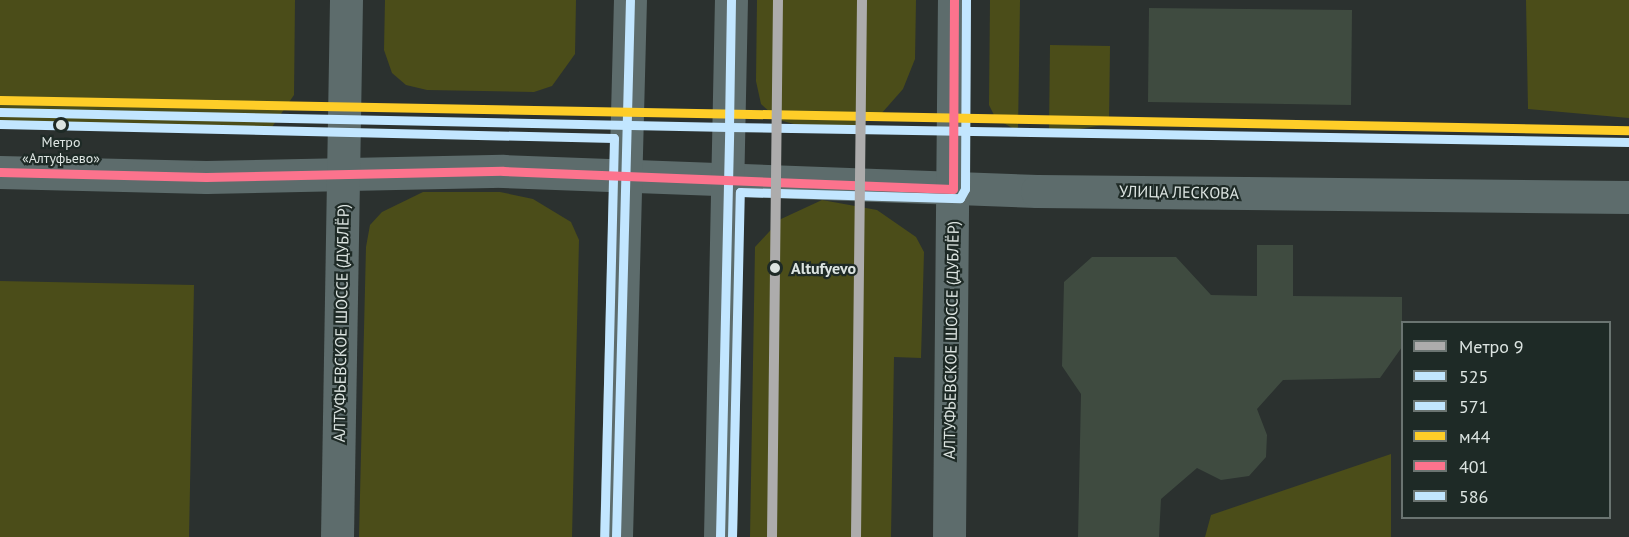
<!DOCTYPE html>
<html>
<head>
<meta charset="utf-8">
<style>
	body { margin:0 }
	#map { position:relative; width:1629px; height:537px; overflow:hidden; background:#2b312f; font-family:"PT Sans",sans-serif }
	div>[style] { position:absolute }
	.green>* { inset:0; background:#4b4d19 }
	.building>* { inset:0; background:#3f4b40 }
	.major>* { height:33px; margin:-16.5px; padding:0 16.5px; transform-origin:16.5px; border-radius:16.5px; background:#5d6c6c }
	.bus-1>* { height:9px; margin:-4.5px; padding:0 4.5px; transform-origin:4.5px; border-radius:4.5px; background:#c2e6ff }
	.bus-2>* { height:9px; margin:-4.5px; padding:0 4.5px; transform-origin:4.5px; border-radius:4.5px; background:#c2e6ff }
	.bus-3>* { height:9px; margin:-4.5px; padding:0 4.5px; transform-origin:4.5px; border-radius:4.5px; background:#fecd28 }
	.bus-4>* { height:9px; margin:-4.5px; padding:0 4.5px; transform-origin:4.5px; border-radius:4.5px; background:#fc738d }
	.bus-5>* { height:9px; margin:-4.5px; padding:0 4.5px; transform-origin:4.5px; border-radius:4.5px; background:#c2e6ff }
	.metro-1>* { height:10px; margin:-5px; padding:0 5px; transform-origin:5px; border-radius:5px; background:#adacac }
	.dots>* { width:16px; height:16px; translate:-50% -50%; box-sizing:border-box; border:3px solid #1e2a26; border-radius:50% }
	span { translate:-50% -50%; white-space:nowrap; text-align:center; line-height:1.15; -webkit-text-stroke:4.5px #1e2a26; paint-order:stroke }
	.bus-label { font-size:14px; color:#dce4e1 }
	.street-label { font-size:16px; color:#dce4e1 }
	.stop-label { font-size:16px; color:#dce4e1; font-weight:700 }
	.left { translate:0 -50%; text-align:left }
	.legend { position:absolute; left:1401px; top:321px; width:210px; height:198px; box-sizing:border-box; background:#1e2a26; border:2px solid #6a7471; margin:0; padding:8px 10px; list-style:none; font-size:18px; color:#dce4e1 }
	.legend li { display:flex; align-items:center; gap:12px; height:30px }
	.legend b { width:30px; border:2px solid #6a7471 }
</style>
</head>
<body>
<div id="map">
	<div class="green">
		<div style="clip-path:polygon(0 0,295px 0,294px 95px,272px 127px,0 121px)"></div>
		<div style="clip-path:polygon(385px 0,576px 0,575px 54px,552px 86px,534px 92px,427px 90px,406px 85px,392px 73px,384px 50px)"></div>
		<div style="clip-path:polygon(757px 0,916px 0,915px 59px,903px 89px,881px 114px,855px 126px,805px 127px,779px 120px,761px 104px,756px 81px)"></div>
		<div style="clip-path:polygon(990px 0,1020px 0,1018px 131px,996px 119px,989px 105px)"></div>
		<div style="clip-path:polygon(1526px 0,1629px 0,1629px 118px,1528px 109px)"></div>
		<div style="clip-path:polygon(1050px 45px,1110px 46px,1109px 124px,1049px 134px)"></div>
		<div style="clip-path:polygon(423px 192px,500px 192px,533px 199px,571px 222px,579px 240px,572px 537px,359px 537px,366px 247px,370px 225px,382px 212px)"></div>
		<div style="clip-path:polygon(822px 200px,877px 210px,916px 237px,924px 252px,921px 358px,894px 357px,891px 537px,750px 537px,755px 247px,781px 219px)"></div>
		<div style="clip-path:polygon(0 281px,194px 285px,189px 537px,0 537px)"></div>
		<div style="clip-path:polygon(1391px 454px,1391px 537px,1205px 537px,1211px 515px)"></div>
	</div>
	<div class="building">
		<div style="clip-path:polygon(1149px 8px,1352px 10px,1351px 105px,1148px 102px)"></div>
		<div style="clip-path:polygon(1257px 245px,1293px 245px,1293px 296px,1402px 297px,1402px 347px,1380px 378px,1283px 380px,1257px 409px,1267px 435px,1266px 457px,1249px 476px,1221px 480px,1197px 468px,1161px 499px,1159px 537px,1078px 537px,1081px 394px,1062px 366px,1064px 282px,1092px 257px,1176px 257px,1211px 295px,1257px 296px)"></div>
	</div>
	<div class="major">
		<div style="left:0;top:172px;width:206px;rotate:1.4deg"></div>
		<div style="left:206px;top:177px;width:297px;rotate:-1.2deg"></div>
		<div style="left:503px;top:171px;width:534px;rotate:2.14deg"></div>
		<div style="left:1037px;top:191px;width:592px;rotate:0.58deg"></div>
		<div style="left:337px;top:537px;width:537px;rotate:-89.04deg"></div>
		<div style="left:616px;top:537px;width:537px;rotate:-88.51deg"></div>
		<div style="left:720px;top:537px;width:537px;rotate:-88.83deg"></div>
		<div style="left:949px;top:537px;width:537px;rotate:-89.47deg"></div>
	</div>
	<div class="bus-1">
		<div style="left:616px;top:537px;width:537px;rotate:-88.51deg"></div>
		<div style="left:720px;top:537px;width:410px;rotate:-88.7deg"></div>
		<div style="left:729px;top:127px;width:900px;rotate:0.95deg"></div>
	</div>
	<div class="bus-2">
		<div style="left:0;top:124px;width:614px;rotate:1.31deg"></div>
		<div style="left:614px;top:138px;width:399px;rotate:91.4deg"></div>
		<div style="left:732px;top:537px;width:345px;rotate:-88.7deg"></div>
		<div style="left:740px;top:192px;width:220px;rotate:1.6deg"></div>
		<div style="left:960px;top:198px;width:10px;rotate:-61deg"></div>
		<div style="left:965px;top:189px;width:189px;rotate:-89.7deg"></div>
	</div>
	<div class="bus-3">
		<div style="left:0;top:100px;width:1629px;rotate:1.06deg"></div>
	</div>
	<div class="bus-4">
		<div style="left:0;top:172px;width:206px;rotate:1.4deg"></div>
		<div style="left:206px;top:177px;width:297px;rotate:-1.2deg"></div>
		<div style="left:503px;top:171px;width:450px;rotate:2.3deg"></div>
		<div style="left:953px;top:189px;width:189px;rotate:-89.7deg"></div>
	</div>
	<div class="bus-5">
		<div style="left:0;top:112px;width:729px;rotate:1.18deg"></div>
		<div style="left:729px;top:127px;width:127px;rotate:-89.1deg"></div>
	</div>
	<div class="metro-1">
		<div style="left:772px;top:537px;width:537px;rotate:-89.36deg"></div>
		<div style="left:856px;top:537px;width:537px;rotate:-89.36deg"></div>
	</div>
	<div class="dots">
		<div style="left:61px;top:125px;background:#dce4e1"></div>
		<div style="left:775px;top:268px;background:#dce4e1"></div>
	</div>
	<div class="bus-label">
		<span style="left:61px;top:150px">Метро<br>«Алтуфьево»</span>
	</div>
	<div class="street-label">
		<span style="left:1179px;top:192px;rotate:1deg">УЛИЦА ЛЕСКОВА</span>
		<span style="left:341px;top:323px;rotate:-89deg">АЛТУФЬЕВСКОЕ ШОССЕ (ДУБЛЁР)</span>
		<span style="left:951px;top:340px;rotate:-89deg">АЛТУФЬЕВСКОЕ ШОССЕ (ДУБЛЁР)</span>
	</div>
	<div class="stop-label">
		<span class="left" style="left:791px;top:268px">Altufyevo</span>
	</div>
	<ul class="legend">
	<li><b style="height:8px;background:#adacac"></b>Метро 9</li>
	<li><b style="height:8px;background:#c2e6ff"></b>525</li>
	<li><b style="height:8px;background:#c2e6ff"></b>571</li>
	<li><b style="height:8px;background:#fecd28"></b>м44</li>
	<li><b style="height:8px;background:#fc738d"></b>401</li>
	<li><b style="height:8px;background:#c2e6ff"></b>586</li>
	</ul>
</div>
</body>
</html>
